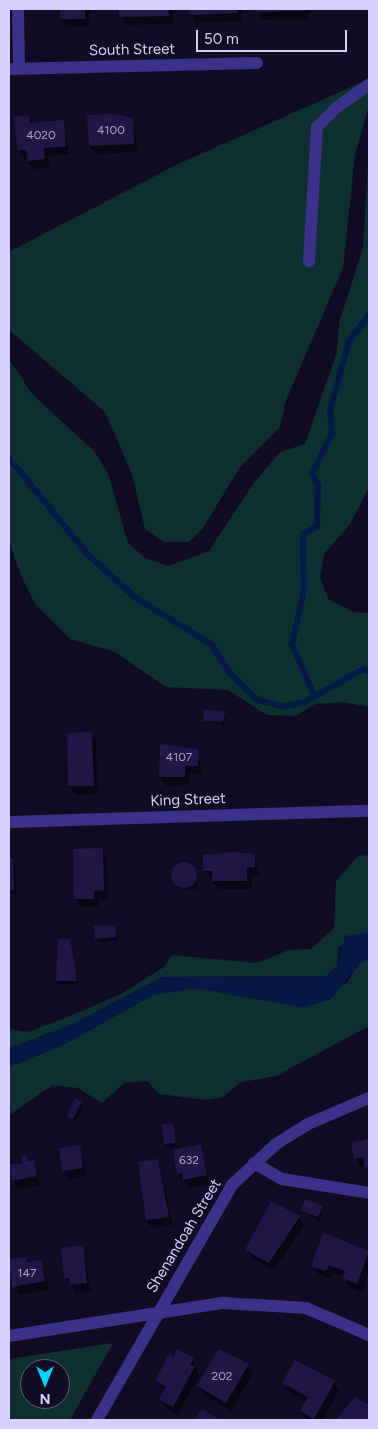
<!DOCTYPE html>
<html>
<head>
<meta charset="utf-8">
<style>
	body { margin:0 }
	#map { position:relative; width:378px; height:1429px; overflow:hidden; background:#110c24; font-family:Figtree,sans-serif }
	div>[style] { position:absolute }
	.green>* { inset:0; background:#0e2f2f }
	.water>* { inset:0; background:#051944 }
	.shadow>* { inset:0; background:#0007 }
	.stream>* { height:6px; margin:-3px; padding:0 3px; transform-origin:3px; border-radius:3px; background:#051944 }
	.building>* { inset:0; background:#221647 }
	.round { border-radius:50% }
	.minor>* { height:12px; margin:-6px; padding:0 6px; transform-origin:6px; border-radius:6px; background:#393288 }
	span { translate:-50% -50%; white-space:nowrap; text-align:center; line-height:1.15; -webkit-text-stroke:4px #110c24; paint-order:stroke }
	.number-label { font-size:12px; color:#aaa1d1 }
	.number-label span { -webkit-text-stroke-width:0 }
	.street-label { font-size:15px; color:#d7cfff }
	.frame { position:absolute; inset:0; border:10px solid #d7cfff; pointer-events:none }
	.north { position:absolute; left:20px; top:1359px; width:50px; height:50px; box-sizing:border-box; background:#110c24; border:1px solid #605a7c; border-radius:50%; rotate:180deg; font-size:14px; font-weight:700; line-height:20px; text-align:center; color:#d7cfff }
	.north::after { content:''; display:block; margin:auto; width:18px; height:22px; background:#00d7fa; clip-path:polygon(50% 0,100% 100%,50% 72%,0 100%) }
	.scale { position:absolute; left:196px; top:30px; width:151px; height:22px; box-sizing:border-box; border:2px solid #d7cfff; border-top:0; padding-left:6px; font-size:15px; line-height:18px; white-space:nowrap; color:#d7cfff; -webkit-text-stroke:4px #110c24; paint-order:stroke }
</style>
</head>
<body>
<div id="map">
	<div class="green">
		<div style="clip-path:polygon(369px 79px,369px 105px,355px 155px,343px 268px,286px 400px,280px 427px,240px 467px,203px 528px,189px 542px,164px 542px,145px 529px,132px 474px,105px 412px,9px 330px,9px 252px,176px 165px)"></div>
		<div style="clip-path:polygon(369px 148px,369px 487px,350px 524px,324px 554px,320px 578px,329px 600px,353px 612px,369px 613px,369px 707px,343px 702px,315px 704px,296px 716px,267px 715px,228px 690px,166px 687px,115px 652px,70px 639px,35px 604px,20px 573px,9px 541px,9px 359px,32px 394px,94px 451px,108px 473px,128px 543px,145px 558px,168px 566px,209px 551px,253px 484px,280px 452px,305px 444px,337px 352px,339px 323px,363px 248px)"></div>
		<div style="clip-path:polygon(369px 855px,369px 932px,339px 947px,337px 965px,327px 976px,162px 977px,71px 1025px,9px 1048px,9px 1029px,28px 1032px,70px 1016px,121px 994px,164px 967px,172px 955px,257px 963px,289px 950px,311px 949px,334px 928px,336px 881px,358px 856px)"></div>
		<div style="clip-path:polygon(369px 959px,369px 1026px,276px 1076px,241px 1082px,223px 1097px,206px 1100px,159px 1094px,147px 1081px,124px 1083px,102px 1103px,78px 1088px,53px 1085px,9px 1115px,9px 1067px,63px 1045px,153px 995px,195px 988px,303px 1007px,347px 983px,359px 963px)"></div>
		<div style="clip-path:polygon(evenodd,113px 1343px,70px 1420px,9px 1420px,9px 1359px,113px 1343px,30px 1369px,60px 1369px,60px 1399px,30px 1399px,30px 1369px)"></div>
	</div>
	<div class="water">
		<div style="clip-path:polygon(369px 932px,369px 959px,359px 963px,330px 1000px,303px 1007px,195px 988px,153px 995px,63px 1045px,9px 1067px,9px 1048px,71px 1025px,162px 977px,327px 976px,337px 965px,345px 936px)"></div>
	</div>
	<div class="shadow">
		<div style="clip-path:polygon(61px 9px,89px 9px,89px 27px,66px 27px)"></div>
		<div style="clip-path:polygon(120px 9px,173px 9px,173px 24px,126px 25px)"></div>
		<div style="clip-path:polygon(190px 9px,241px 9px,242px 21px,195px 23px)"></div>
		<div style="clip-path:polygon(258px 9px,310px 9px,310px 19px,263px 20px)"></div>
		<div style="clip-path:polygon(29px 117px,33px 124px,63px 121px,70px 154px,48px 156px,49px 168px,33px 169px,19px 150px)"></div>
		<div style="clip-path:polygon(132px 119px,138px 152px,95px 154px,90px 146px)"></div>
		<div style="clip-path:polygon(224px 713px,225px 726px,204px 721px)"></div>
		<div style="clip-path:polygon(68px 734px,91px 734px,96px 742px,98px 794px,75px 795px,70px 786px)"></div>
		<div style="clip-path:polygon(161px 745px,197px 750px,202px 774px,189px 774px,189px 785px,166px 786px,161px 777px)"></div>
		<div style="clip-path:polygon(9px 748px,11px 779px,9px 779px)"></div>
		<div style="clip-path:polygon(102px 849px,107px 858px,108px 899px,98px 899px,98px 907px,80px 907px,75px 899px)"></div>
		<div style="clip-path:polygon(9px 855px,15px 864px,16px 894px,9px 894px)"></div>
		<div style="clip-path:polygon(254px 855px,259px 875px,252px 875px,252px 889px,218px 889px,205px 870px)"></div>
		<div style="clip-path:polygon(194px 865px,197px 890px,176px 888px,173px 867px)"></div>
		<div style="clip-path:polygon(114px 926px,118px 941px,98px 943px,96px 939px)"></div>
		<div style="clip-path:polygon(69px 940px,78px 984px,59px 985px,57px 981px)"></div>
		<div style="clip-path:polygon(81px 1102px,83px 1106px,76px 1122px,68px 1116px)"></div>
		<div style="clip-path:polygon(173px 1125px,177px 1147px,168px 1148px,165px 1144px)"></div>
		<div style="clip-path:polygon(369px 1140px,369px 1173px,366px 1166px,360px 1167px,352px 1144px)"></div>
		<div style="clip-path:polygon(200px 1146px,211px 1184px,190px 1188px,179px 1174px,174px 1151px)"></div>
		<div style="clip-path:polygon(79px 1147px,87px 1176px,68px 1179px,63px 1170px)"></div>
		<div style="clip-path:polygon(22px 1158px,33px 1161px,41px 1185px,18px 1189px,13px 1180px)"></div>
		<div style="clip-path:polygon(158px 1161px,173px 1225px,152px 1228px,147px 1220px)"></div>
		<div style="clip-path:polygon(271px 1203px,299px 1217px,304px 1226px,274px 1270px,252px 1259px,247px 1250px)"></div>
		<div style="clip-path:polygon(322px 1207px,320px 1221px,302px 1211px)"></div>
		<div style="clip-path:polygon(324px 1235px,369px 1252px,369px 1272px,362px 1292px,349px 1287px,344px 1277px,333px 1272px,331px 1279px,318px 1274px,313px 1265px)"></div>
		<div style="clip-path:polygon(82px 1247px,91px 1292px,76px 1293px,66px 1278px)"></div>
		<div style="clip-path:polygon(9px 1261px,41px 1261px,49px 1290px,18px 1295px)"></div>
		<div style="clip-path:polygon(174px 1358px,193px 1359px,199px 1376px,178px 1415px,166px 1408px,161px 1399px,165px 1391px,157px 1381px)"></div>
		<div style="clip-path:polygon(248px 1365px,253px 1373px,231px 1411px,203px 1394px,198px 1386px)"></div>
		<div style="clip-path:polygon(334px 1382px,339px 1390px,323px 1420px,306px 1420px,301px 1411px,307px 1402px,289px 1392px,284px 1383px)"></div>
		<div style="clip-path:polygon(356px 1399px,369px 1408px,369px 1420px,337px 1420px)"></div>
		<div style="clip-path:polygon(203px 1411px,217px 1420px,198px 1420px)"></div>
	</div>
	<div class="stream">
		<div style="left:9px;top:458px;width:127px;rotate:50.8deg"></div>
		<div style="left:89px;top:556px;width:63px;rotate:41.8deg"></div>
		<div style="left:136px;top:598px;width:88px;rotate:31.5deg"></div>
		<div style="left:211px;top:644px;width:35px;rotate:57deg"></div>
		<div style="left:230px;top:673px;width:38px;rotate:45deg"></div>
		<div style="left:257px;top:700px;width:28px;rotate:13deg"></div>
		<div style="left:284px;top:706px;width:21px;rotate:-11deg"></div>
		<div style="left:305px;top:702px;width:67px;rotate:-29.6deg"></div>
		<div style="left:363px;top:669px;width:7px;rotate:27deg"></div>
		<div style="left:314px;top:695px;width:56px;rotate:-113.3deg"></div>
		<div style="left:292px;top:644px;width:55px;rotate:-77.5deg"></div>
		<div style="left:304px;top:590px;width:56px;rotate:-91deg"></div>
		<div style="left:303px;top:534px;width:16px;rotate:-27deg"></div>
		<div style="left:317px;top:527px;width:42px;rotate:-88.6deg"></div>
		<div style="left:318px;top:485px;width:13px;rotate:-119deg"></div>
		<div style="left:312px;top:474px;width:46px;rotate:-64deg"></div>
		<div style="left:332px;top:433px;width:23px;rotate:-95deg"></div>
		<div style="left:330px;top:410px;width:72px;rotate:-74.6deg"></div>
		<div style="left:349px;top:341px;width:34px;rotate:-53deg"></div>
	</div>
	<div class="building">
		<div style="clip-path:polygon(60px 9px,85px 9px,85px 19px,60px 19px)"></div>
		<div style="clip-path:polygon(119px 9px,169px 9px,169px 16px,119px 17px)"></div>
		<div style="clip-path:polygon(189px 9px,237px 9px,237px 13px,189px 15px)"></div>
		<div style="clip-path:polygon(257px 9px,306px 9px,306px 11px,257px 12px)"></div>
		<div style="clip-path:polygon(112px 114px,133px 118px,134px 144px,89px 146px,87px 115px)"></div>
		<div style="clip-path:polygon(29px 115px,30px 123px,64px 120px,66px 146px,44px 148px,45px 159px,27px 161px,26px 150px,18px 150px,13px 117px)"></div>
		<div style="clip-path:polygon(204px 709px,225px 712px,223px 722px,203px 721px)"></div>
		<div style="clip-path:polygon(92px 732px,94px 786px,68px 786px,67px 733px)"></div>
		<div style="clip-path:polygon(160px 744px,198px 749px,198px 766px,185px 766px,185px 777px,159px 777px)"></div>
		<div style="clip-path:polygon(103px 848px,104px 890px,94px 891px,94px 899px,74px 899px,73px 849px)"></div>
		<div style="clip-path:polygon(232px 852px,255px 854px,255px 867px,247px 867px,247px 881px,212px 881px,212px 871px,203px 871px,203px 855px)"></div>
		<div style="clip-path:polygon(9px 858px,13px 858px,14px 890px,9px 891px)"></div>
		<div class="round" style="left:171px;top:862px;width:26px;height:26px"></div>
		<div style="clip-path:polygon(115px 925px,116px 937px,95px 939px,94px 926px)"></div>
		<div style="clip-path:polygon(58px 939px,70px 939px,77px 981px,56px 981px)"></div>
		<div style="clip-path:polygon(75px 1098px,82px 1101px,73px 1119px,67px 1116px)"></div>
		<div style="clip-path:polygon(173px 1123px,176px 1143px,164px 1144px,162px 1125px)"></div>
		<div style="clip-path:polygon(369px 1139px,369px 1167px,365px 1168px,363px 1157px,354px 1159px,351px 1143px)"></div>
		<div style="clip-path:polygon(201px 1144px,207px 1175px,183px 1180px,182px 1173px,177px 1174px,173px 1150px)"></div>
		<div style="clip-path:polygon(80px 1145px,83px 1168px,62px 1171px,59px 1148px)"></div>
		<div style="clip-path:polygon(27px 1155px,28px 1161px,34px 1160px,37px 1176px,12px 1181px,9px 1165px,22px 1163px,21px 1156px)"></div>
		<div style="clip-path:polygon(158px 1159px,169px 1217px,146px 1220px,138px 1162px)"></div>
		<div style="clip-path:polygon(305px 1199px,323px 1206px,318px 1217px,301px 1211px)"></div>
		<div style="clip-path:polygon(271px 1201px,300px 1216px,269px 1263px,245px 1250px)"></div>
		<div style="clip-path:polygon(323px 1233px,369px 1251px,357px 1284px,342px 1278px,345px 1271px,329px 1265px,326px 1271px,311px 1266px)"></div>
		<div style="clip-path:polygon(83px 1245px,87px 1283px,70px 1285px,69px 1278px,64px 1279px,61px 1248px)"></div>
		<div style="clip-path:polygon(26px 1257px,27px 1262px,41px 1260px,45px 1281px,12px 1287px,9px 1260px)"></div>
		<div style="clip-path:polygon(177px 1349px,194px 1358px,190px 1364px,195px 1366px,173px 1407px,159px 1399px,166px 1387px,155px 1381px,169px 1354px,174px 1357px)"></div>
		<div style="clip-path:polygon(218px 1349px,249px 1364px,226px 1403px,197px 1386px)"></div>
		<div style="clip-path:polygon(295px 1360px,335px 1381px,314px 1419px,300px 1411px,308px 1397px,282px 1383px)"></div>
		<div style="clip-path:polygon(355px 1397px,369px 1405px,369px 1420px,336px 1420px)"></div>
		<div style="clip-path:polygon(202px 1409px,220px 1420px,196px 1419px)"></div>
	</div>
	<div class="minor">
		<div style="left:18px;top:9px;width:59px;rotate:89deg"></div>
		<div style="left:9px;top:69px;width:248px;rotate:-1.4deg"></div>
		<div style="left:309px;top:261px;width:134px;rotate:-86.6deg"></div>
		<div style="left:317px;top:127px;width:28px;rotate:-45deg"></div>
		<div style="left:337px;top:107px;width:39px;rotate:-35deg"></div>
		<div style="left:9px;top:822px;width:360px;rotate:-1.8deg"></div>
		<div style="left:254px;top:1163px;width:32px;rotate:30deg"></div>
		<div style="left:282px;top:1179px;width:88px;rotate:9.1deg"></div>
		<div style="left:9px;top:1336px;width:217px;rotate:-8.8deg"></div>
		<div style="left:223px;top:1303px;width:83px;rotate:3.4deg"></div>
		<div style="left:306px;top:1308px;width:69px;rotate:23.2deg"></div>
		<div style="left:97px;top:1420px;width:271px;rotate:-60.1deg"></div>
		<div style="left:232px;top:1185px;width:60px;rotate:-43deg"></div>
		<div style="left:276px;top:1144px;width:38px;rotate:-32deg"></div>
		<div style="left:308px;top:1124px;width:66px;rotate:-23.1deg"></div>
	</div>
	<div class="number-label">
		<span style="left:111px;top:131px">4100</span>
		<span style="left:41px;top:136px">4020</span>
		<span style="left:179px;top:758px">4107</span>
		<span style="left:189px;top:1161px">632</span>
		<span style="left:27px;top:1274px">147</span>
		<span style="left:222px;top:1377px">202</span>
	</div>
	<div class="street-label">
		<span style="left:132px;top:50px;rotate:-1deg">South Street</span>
		<span style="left:188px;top:800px;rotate:-2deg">King Street</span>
		<span style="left:184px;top:1236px;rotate:-59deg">Shenandoah Street</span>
	</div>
	<div class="frame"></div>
	<div class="north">N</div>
	<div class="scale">50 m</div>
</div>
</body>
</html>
